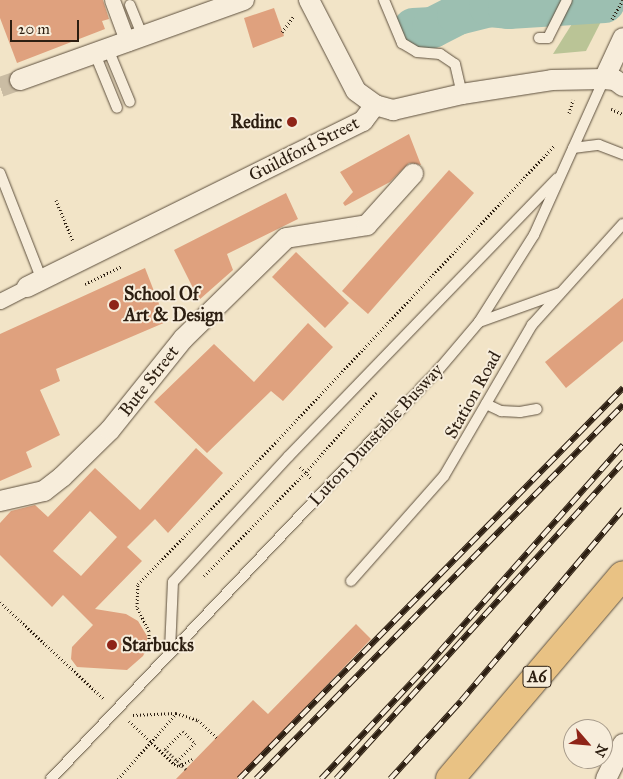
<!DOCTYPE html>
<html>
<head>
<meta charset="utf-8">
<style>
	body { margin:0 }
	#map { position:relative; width:623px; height:779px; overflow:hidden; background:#f2e4c7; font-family:"IM FELL Great Primer",serif }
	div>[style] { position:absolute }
	.green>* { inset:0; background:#bac496 }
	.river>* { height:41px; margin:-20.5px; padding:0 20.5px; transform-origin:20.5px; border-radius:20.5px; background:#9cbfb1 }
	.building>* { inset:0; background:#dfa17e }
	.minor-tunnel>* { height:20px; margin-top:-10px; transform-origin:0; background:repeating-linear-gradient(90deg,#cabca3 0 20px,transparent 0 30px) }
	.path>* { height:3px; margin-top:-1.5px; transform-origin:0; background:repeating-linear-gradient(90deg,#2c1e11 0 1px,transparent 0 3.5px) }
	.roads { filter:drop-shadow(0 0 1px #5e503e) drop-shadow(0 0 1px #5e503e) }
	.service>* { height:10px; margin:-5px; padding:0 5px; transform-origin:5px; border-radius:5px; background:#f7eddb }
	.pedestrian>* { height:15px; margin:-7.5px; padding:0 7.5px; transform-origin:7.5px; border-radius:7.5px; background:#f7eddb }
	.minor>* { height:20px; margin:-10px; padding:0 10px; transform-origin:10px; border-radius:10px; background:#f7eddb }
	.trunk>* { height:28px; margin:-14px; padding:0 14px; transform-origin:14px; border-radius:14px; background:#e9c284 }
	.rail>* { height:5.5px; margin-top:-2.75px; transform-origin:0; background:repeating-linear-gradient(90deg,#f7eddb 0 11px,#2c1e11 0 22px); box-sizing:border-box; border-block:1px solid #2c1e11 }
	.path-bridge>* { height:3px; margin-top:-1.5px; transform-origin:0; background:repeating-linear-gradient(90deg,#2c1e11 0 1px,transparent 0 3.5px) }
	.dots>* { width:14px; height:14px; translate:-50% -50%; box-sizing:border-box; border:2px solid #f7eddb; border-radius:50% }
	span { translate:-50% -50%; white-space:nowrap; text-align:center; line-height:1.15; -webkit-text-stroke:4px #f7eddb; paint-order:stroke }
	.shield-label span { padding:1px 4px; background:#f7eddb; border:1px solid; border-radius:4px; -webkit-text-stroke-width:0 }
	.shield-label { font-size:16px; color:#2c1e11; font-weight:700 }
	.poi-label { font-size:18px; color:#2c1e11; font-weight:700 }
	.right { translate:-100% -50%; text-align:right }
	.left { translate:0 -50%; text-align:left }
	.street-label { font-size:18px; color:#2c1e11 }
	.north { position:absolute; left:563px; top:719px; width:50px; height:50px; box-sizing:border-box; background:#f7eddb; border:1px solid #a69a8a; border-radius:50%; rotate:117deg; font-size:14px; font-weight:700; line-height:20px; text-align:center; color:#2c1e11 }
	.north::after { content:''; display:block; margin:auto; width:18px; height:22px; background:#8f2418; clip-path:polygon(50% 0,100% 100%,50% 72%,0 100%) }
	.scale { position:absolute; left:10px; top:20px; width:69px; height:22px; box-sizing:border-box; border:2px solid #2c1e11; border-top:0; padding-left:6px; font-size:15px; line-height:18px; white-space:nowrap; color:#2c1e11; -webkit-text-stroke:4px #f7eddb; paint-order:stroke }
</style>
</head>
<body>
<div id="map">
	<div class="green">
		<div style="clip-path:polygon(587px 0,612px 0,586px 51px,553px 54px)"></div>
	</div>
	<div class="river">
		<div style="left:413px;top:28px;width:19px;rotate:-3deg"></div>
		<div style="left:432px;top:27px;width:28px;rotate:-27deg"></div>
		<div style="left:457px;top:14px;width:33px;rotate:-14deg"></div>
		<div style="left:489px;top:6px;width:19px;rotate:6deg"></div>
		<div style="left:508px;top:8px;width:96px;rotate:-3.6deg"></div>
	</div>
	<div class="building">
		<div style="clip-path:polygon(0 0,103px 0,109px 19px,102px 21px,105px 29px,17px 63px,0 18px)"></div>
		<div style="clip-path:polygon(274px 8px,284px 36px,253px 48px,244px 18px)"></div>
		<div style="clip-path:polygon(409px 134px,421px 165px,409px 163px,390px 182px,345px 206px,343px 203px,353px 192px,340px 172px)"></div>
		<div style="clip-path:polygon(449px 170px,474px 193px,368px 314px,342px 291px)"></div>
		<div style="clip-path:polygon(286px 193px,298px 219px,227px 254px,233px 270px,199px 300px,174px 250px)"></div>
		<div style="clip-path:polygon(296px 252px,349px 303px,325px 328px,272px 277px)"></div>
		<div style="clip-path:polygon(145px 268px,166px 322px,56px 369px,60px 381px,40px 390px,60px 435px,26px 452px,32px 467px,0 481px,0 334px)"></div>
		<div style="clip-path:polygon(623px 298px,623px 341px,566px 388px,545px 362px)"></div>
		<div style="clip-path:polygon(308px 323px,333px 347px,283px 401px,271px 391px,207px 453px,154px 402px,214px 344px,254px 382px)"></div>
		<div style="clip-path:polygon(evenodd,196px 448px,223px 473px,168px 533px,155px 519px,127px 547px,142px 561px,95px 609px,126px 614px,138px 621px,147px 636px,147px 648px,143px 656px,127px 670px,77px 667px,71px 659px,72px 647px,93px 625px,63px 595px,52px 607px,0 555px,0 523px,11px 511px,35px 505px,48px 517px,95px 468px,140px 510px,196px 448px,90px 511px,117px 537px,81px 576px,53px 551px,90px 511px)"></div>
		<div style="clip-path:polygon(356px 624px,371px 639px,237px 779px,176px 779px,253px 700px,268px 714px)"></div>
	</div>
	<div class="minor-tunnel">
		<div style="left:0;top:87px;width:21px;rotate:-19deg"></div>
	</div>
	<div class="path">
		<div style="left:612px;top:19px;width:22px;rotate:-60deg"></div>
		<div style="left:282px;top:32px;width:20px;rotate:-53deg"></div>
		<div style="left:611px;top:109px;width:13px;rotate:23deg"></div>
		<div style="left:569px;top:113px;width:14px;rotate:-73deg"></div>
		<div style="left:56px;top:200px;width:44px;rotate:67.5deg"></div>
		<div style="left:85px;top:284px;width:41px;rotate:-25.9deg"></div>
		<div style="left:300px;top:467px;width:17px;rotate:45deg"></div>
		<div style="left:204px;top:576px;width:146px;rotate:-45.6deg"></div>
		<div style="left:306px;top:472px;width:106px;rotate:-48.5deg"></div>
		<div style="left:0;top:602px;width:142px;rotate:43deg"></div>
		<div style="left:149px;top:649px;width:18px;rotate:-90deg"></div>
		<div style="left:149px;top:631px;width:27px;rotate:-117deg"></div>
		<div style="left:137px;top:607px;width:23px;rotate:-88deg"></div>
		<div style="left:138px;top:584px;width:197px;rotate:-45.8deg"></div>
		<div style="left:275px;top:443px;width:409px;rotate:-46.8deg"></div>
		<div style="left:133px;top:715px;width:43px;rotate:-2.7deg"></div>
		<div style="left:176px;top:713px;width:23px;rotate:18deg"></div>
		<div style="left:198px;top:720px;width:26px;rotate:43deg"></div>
		<div style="left:129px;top:721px;width:62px;rotate:43.7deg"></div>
		<div style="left:174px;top:764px;width:5px;rotate:22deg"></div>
		<div style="left:179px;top:766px;width:15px;rotate:-28deg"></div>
		<div style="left:165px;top:749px;width:25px;rotate:-45deg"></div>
		<div style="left:183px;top:731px;width:17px;rotate:45deg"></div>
		<div style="left:195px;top:743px;width:30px;rotate:135deg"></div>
		<div style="left:118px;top:779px;width:87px;rotate:-48.3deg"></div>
	</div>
	<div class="roads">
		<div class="service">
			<div style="left:384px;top:0;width:47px;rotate:67.3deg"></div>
			<div style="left:402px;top:43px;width:17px;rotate:31deg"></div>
			<div style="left:417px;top:52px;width:23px;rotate:5deg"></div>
			<div style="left:440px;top:54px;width:18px;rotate:34deg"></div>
			<div style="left:455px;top:64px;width:31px;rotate:77deg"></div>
			<div style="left:130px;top:5px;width:35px;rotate:68deg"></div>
			<div style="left:539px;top:38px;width:9px"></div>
			<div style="left:548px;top:38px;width:42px;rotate:-63.4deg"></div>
			<div style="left:108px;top:49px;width:57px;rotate:67.5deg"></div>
			<div style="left:95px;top:54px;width:58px;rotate:67.8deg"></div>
			<div style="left:573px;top:148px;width:26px;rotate:-7deg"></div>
			<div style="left:599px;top:145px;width:26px;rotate:21deg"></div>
			<div style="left:0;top:173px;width:115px;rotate:68.6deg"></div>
			<div style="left:479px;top:322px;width:86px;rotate:-19.7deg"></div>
			<div style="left:486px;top:404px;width:17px;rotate:25deg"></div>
			<div style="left:501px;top:411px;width:19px;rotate:3deg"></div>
			<div style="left:520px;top:412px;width:17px;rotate:-10deg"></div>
			<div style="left:351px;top:581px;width:140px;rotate:-48.5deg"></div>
			<div style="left:444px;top:476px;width:175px;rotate:-59.8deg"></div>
			<div style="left:532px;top:325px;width:136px;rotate:-48deg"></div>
			<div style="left:170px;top:650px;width:68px;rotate:-87.5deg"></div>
			<div style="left:173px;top:582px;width:171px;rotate:-47.4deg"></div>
			<div style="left:289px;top:456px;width:386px;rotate:-46deg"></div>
			<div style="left:51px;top:779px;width:566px;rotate:-46.58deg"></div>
			<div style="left:440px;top:368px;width:60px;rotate:-49.7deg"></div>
			<div style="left:479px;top:322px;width:103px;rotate:-57.7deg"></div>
			<div style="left:534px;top:235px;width:171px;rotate:-65.8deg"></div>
		</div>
		<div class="pedestrian">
			<div style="left:112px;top:0;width:46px;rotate:69.6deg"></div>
			<div style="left:0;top:301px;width:30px;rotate:-27deg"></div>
		</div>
		<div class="minor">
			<div style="left:309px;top:0;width:102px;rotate:62.7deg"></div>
			<div style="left:356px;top:91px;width:24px;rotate:36deg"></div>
			<div style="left:375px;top:105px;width:19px;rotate:16deg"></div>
			<div style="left:393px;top:110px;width:71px;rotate:-13.1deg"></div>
			<div style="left:462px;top:94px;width:91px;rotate:-8.8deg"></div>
			<div style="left:552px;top:80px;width:52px;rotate:-1.1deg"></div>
			<div style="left:604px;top:79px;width:11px;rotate:5deg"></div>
			<div style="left:615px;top:80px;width:10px;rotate:37deg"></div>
			<div style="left:604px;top:79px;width:45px;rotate:-65.1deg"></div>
			<div style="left:20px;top:80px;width:238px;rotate:-19.7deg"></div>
			<div style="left:27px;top:287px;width:375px;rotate:-26.3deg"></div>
			<div style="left:363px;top:121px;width:20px;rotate:-53deg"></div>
			<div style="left:0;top:501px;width:45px;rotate:-12.8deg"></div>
			<div style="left:44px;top:491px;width:23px;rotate:-38deg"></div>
			<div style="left:62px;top:477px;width:67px;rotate:-44.4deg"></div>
			<div style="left:110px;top:430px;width:117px;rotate:-51.3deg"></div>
			<div style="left:183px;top:339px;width:144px;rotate:-44.4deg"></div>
			<div style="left:286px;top:238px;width:82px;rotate:-9.1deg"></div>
			<div style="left:367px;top:225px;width:69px;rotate:-48deg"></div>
			<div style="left:606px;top:779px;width:39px;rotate:-64deg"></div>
		</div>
		<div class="trunk">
			<div style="left:450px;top:779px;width:267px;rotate:-49.7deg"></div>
		</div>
	</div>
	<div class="rail">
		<div style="left:239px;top:779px;width:548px;rotate:-45.52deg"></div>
		<div style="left:256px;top:779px;width:524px;rotate:-45.54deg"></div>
		<div style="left:321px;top:779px;width:152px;rotate:-46.9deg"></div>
		<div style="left:425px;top:668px;width:298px;rotate:-48.4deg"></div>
		<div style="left:336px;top:779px;width:428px;rotate:-47.8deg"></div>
		<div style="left:390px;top:779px;width:105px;rotate:-47.7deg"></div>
		<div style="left:461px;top:701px;width:251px;rotate:-49.8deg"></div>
	</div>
	<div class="path-bridge">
		<div style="left:165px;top:749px;width:30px;rotate:44deg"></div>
	</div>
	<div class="dots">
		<div style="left:292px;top:122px;background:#8f2418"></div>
		<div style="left:114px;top:305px;background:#8f2418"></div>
		<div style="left:112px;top:645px;background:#8f2418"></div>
	</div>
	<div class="shield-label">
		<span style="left:537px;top:677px">A6</span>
	</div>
	<div class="poi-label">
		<span class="right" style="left:282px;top:122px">Redinc</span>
		<span class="left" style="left:124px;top:305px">School Of<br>Art &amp; Design</span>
		<span class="left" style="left:122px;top:645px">Starbucks</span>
	</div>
	<div class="street-label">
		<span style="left:304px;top:149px;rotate:-27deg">Guildford Street</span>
		<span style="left:149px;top:381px;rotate:-52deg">Bute Street</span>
		<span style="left:473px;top:395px;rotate:-61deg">Station Road</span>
		<span style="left:376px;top:435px;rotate:-47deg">Luton Dunstable Busway</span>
	</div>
	<div class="north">N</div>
	<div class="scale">20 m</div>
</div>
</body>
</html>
